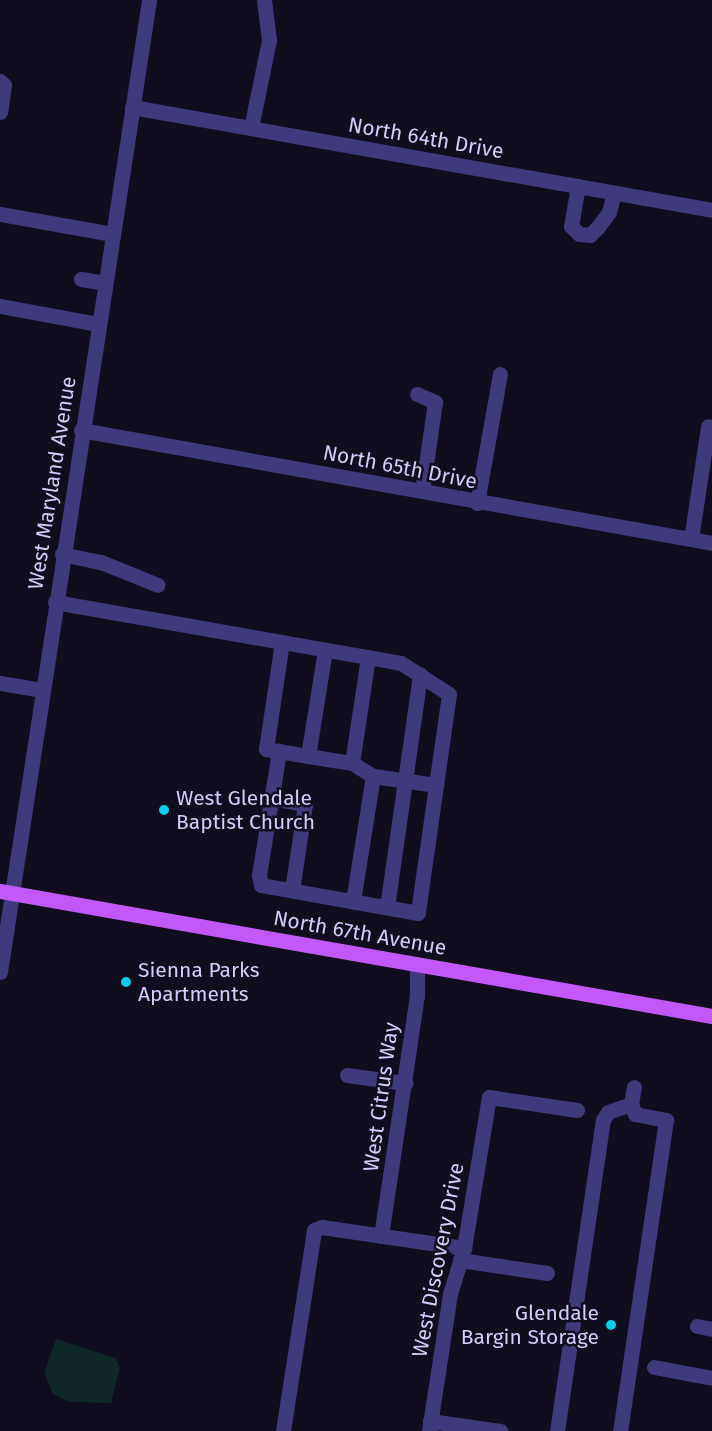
<!DOCTYPE html>
<html>
<head>
<meta charset="utf-8">
<style>
	body { margin:0 }
	#map { position:relative; width:712px; height:1431px; overflow:hidden; background:#100d1e; font-family:"Fira Sans",sans-serif }
	div>[style] { position:absolute }
	.green>* { inset:0; background:#102728 }
	.minor>* { height:15px; margin:-7.5px; padding:0 7.5px; transform-origin:7.5px; border-radius:7.5px; background:#3f3a7b }
	.major>* { height:15px; margin:-7.5px; padding:0 7.5px; transform-origin:7.5px; border-radius:7.5px; background:#c258f8 }
	.dots>* { width:16px; height:16px; translate:-50% -50%; box-sizing:border-box; border:3px solid #100d1e; border-radius:50% }
	span { translate:-50% -50%; white-space:nowrap; text-align:center; line-height:1.15; -webkit-text-stroke:5px #100d1e; paint-order:stroke }
	.street-label { font-size:21px; color:#d3ccfd }
	.poi-label { font-size:21px; color:#d3ccfd }
	.left { translate:0 -50%; text-align:left }
	.right { translate:-100% -50%; text-align:right }
</style>
</head>
<body>
<div id="map">
	<div class="green">
		<div style="clip-path:polygon(56px 1339px,115px 1358px,120px 1367px,111px 1403px,69px 1402px,53px 1394px,44px 1373px)"></div>
	</div>
	<div class="minor">
		<div style="left:0;top:81px;width:6px;rotate:45deg"></div>
		<div style="left:4px;top:85px;width:27px;rotate:98deg"></div>
		<div style="left:132px;top:107px;width:589px;rotate:10.07deg"></div>
		<div style="left:251px;top:128px;width:90px;rotate:-78.4deg"></div>
		<div style="left:269px;top:40px;width:40px;rotate:-97.1deg"></div>
		<div style="left:578px;top:186px;width:41px;rotate:99.9deg"></div>
		<div style="left:571px;top:226px;width:11px;rotate:45deg"></div>
		<div style="left:579px;top:234px;width:11px;rotate:5deg"></div>
		<div style="left:590px;top:235px;width:11px;rotate:-45deg"></div>
		<div style="left:598px;top:227px;width:19px;rotate:-54deg"></div>
		<div style="left:609px;top:212px;width:20px;rotate:-75deg"></div>
		<div style="left:0;top:214px;width:114px;rotate:10.1deg"></div>
		<div style="left:81px;top:279px;width:24px;rotate:9deg"></div>
		<div style="left:0;top:306px;width:100px;rotate:10.4deg"></div>
		<div style="left:417px;top:394px;width:20px;rotate:24deg"></div>
		<div style="left:435px;top:402px;width:90px;rotate:98.3deg"></div>
		<div style="left:81px;top:430px;width:641px;rotate:10.15deg"></div>
		<div style="left:477px;top:503px;width:131px;rotate:-79.9deg"></div>
		<div style="left:691px;top:539px;width:114px;rotate:-81.4deg"></div>
		<div style="left:62px;top:554px;width:40px;rotate:12deg"></div>
		<div style="left:101px;top:562px;width:61px;rotate:22deg"></div>
		<div style="left:55px;top:602px;width:351px;rotate:10deg"></div>
		<div style="left:401px;top:663px;width:57px;rotate:32.9deg"></div>
		<div style="left:449px;top:694px;width:221px;rotate:98.1deg"></div>
		<div style="left:418px;top:913px;width:159px;rotate:-169.9deg"></div>
		<div style="left:261px;top:885px;width:10px;rotate:-101deg"></div>
		<div style="left:259px;top:875px;width:126px;rotate:-80.8deg"></div>
		<div style="left:282px;top:642px;width:108px;rotate:98.5deg"></div>
		<div style="left:266px;top:749px;width:43px;rotate:9.5deg"></div>
		<div style="left:308px;top:756px;width:107px;rotate:-80.9deg"></div>
		<div style="left:0;top:683px;width:43px;rotate:9.5deg"></div>
		<div style="left:308px;top:756px;width:45px;rotate:9deg"></div>
		<div style="left:352px;top:763px;width:107px;rotate:-81.4deg"></div>
		<div style="left:352px;top:763px;width:25px;rotate:32deg"></div>
		<div style="left:373px;top:776px;width:127px;rotate:99.1deg"></div>
		<div style="left:373px;top:776px;width:64px;rotate:8.1deg"></div>
		<div style="left:271px;top:798px;width:35px;rotate:10deg"></div>
		<div style="left:305px;top:804px;width:87px;rotate:98.6deg"></div>
		<div style="left:387px;top:907px;width:235px;rotate:-81.9deg"></div>
		<div style="left:0;top:972px;width:983px;rotate:-81.28deg"></div>
		<div style="left:347px;top:1075px;width:59px;rotate:7.9deg"></div>
		<div style="left:631px;top:1104px;width:17px;rotate:-80deg"></div>
		<div style="left:381px;top:1236px;width:243px;rotate:-81.5deg"></div>
		<div style="left:417px;top:996px;width:31px;rotate:-90deg"></div>
		<div style="left:460px;top:1260px;width:88px;rotate:8.5deg"></div>
		<div style="left:697px;top:1326px;width:15px;rotate:11deg"></div>
		<div style="left:654px;top:1367px;width:59px;rotate:10.7deg"></div>
		<div style="left:430px;top:1421px;width:71px;rotate:8.1deg"></div>
		<div style="left:283px;top:1431px;width:203px;rotate:-81.2deg"></div>
		<div style="left:314px;top:1230px;width:9px;rotate:-21deg"></div>
		<div style="left:322px;top:1227px;width:144px;rotate:8.4deg"></div>
		<div style="left:429px;top:1431px;width:139px;rotate:-81.3deg"></div>
		<div style="left:450px;top:1294px;width:48px;rotate:-73.1deg"></div>
		<div style="left:464px;top:1248px;width:153px;rotate:-80.6deg"></div>
		<div style="left:489px;top:1097px;width:89px;rotate:8.4deg"></div>
		<div style="left:557px;top:1431px;width:314px;rotate:-81.6deg"></div>
		<div style="left:603px;top:1120px;width:9px;rotate:-58deg"></div>
		<div style="left:608px;top:1112px;width:24px;rotate:-19deg"></div>
		<div style="left:631px;top:1104px;width:11px;rotate:68deg"></div>
		<div style="left:635px;top:1114px;width:32px;rotate:11deg"></div>
		<div style="left:666px;top:1120px;width:314px;rotate:98.4deg"></div>
	</div>
	<div class="major">
		<div style="left:0;top:891px;width:723px;rotate:9.96deg"></div>
	</div>
	<div class="dots">
		<div style="left:164px;top:810px;background:#0acceb"></div>
		<div style="left:126px;top:982px;background:#0acceb"></div>
		<div style="left:611px;top:1325px;background:#0acceb"></div>
	</div>
	<div class="street-label">
		<span style="left:426px;top:138px;rotate:10deg">North 64th Drive</span>
		<span style="left:400px;top:467px;rotate:11deg">North 65th Drive</span>
		<span style="left:52px;top:483px;rotate:-81deg">West Maryland Avenue</span>
		<span style="left:360px;top:933px;rotate:10deg">North 67th Avenue</span>
		<span style="left:381px;top:1097px;rotate:-82deg">West Citrus Way</span>
		<span style="left:438px;top:1260px;rotate:-79deg">West Discovery Drive</span>
	</div>
	<div class="poi-label">
		<span class="left" style="left:176px;top:810px">West Glendale<br>Baptist Church</span>
		<span class="left" style="left:138px;top:982px">Sienna Parks<br>Apartments</span>
		<span class="right" style="left:599px;top:1325px">Glendale<br>Bargin Storage</span>
	</div>
</div>
</body>
</html>
